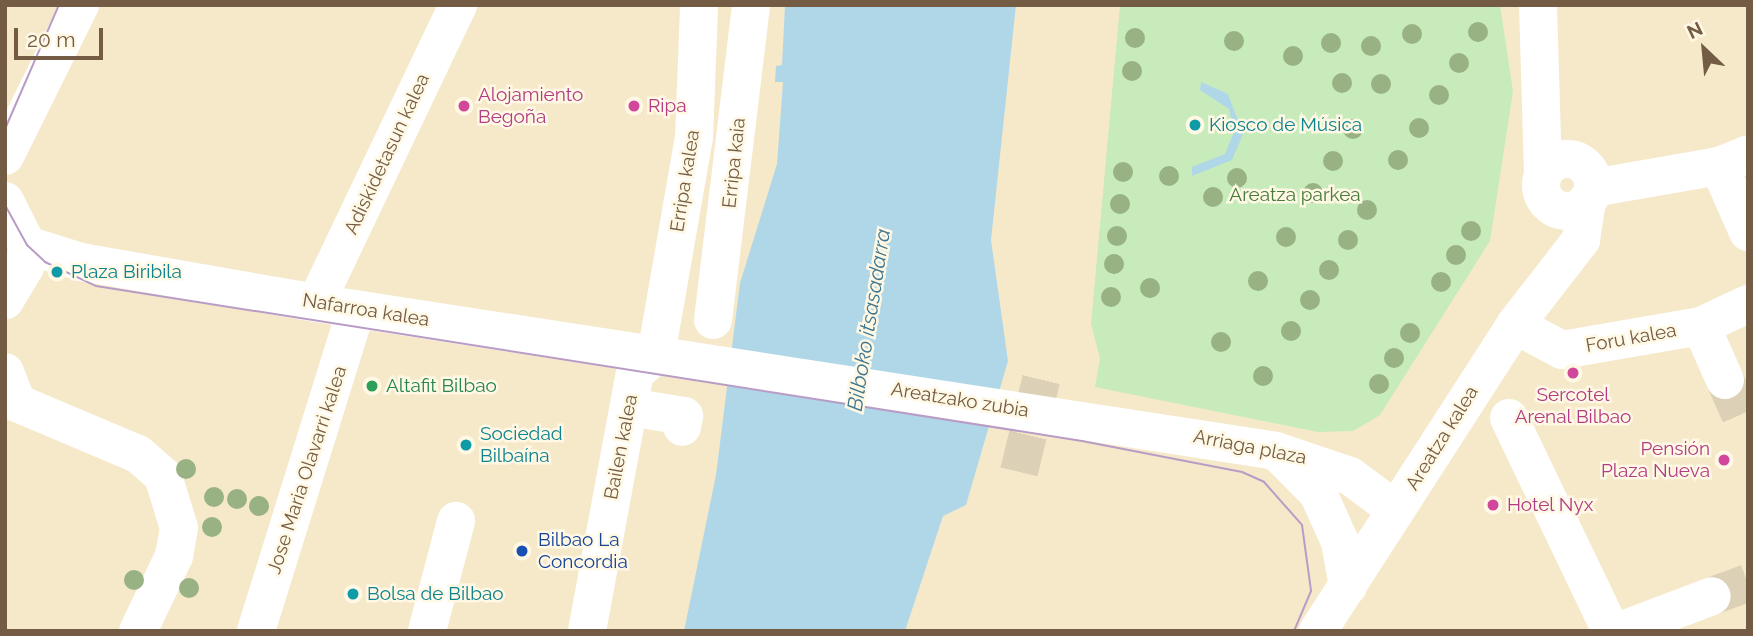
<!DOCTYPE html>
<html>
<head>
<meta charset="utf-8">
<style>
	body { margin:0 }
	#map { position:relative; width:1753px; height:636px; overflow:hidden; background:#fef6dc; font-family:Raleway,sans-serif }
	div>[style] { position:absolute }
	.residential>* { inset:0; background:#f6e9ca }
	.green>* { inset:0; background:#c7ebbb }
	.water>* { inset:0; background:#b0d7e8 }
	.minor-tunnel>* { height:38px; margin-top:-19px; transform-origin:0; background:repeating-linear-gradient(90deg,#dcd0b6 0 38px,transparent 0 57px) }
	.minor>* { height:38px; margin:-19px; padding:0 19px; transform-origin:19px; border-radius:19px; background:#fff }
	.minor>.ring { margin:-19px; padding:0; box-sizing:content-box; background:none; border:38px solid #fff; border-radius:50% }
	.tram>* { height:2px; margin:-1px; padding:0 1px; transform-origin:1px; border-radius:1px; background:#b99cc6 }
	.trees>* { width:20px; height:20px; margin:-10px; border-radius:50%; background:#98b283 }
	.dots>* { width:19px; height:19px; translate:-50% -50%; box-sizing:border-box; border:4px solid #fff8e4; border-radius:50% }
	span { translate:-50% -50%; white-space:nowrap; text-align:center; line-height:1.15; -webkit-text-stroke:5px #fff8e4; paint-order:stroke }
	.hotel-label { font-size:19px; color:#b23c85 }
	.left { translate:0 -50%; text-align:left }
	.right { translate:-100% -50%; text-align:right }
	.culture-label { font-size:19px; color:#0d838f }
	.street-label { font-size:19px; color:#745c44 }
	.park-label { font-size:19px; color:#457b3b }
	.leisure-label { font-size:19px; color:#27864d }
	.transit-label { font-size:19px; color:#164399 }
	.water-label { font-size:21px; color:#3f7791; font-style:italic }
	.frame { position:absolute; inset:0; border:7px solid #745c44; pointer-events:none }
	.north { position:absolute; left:1669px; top:14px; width:70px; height:70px; -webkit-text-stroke:5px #fff8e4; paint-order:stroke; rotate:334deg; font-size:19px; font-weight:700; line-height:28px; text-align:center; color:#745c44 }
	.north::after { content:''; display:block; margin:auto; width:24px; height:32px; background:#745c44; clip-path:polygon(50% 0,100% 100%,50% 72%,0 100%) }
	.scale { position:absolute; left:14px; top:28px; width:89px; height:32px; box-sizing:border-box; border:4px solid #745c44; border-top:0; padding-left:9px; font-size:21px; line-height:24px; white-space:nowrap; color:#745c44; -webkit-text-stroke:5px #fff8e4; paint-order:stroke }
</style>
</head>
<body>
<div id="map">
	<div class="residential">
		<div style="clip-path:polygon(5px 5px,1748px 5px,1748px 631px,5px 631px)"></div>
	</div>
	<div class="green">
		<div style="clip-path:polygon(1120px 5px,1500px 5px,1513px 91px,1490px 241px,1380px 415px,1353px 431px,1318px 432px,1095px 387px,1100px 358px,1091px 324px)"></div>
	</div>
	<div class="water">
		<div style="clip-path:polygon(785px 5px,1016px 5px,991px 240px,1008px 361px,966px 505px,943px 516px,905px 631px,684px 631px,716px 475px,740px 283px,777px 164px,783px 82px,775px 82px,776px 66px,782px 65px)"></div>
		<div style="clip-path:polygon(1201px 82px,1228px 94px,1243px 134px,1232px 160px,1192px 176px,1192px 167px,1225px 154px,1234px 132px,1229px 109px,1200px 90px)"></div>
	</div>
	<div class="minor-tunnel">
		<div style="left:1725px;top:380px;width:47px;rotate:66.2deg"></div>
		<div style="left:1019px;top:472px;width:99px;rotate:-76.5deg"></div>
		<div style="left:1712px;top:596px;width:38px;rotate:-20deg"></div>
	</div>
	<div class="minor">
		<div style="left:1538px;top:5px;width:169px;rotate:88.3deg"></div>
		<div style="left:5px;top:156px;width:169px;rotate:-63.6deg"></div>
		<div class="ring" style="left:1541px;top:159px;width:14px;height:14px"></div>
		<div style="left:1719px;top:166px;width:72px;rotate:66.3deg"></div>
		<div style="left:1593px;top:188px;width:128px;rotate:-9.9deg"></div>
		<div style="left:1719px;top:166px;width:31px;rotate:-22deg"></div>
		<div style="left:5px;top:201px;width:49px;rotate:63.4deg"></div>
		<div style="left:27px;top:245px;width:22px;rotate:95deg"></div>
		<div style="left:25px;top:267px;width:39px;rotate:121deg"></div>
		<div style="left:27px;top:245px;width:57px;rotate:17.5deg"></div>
		<div style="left:81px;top:262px;width:239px;rotate:9.9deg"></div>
		<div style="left:316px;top:303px;width:971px;rotate:8.76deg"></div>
		<div style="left:1276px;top:451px;width:78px;rotate:18.7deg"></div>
		<div style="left:1350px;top:476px;width:57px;rotate:36.5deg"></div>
		<div style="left:316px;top:303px;width:330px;rotate:-64.5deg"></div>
		<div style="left:713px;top:320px;width:317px;rotate:-83.1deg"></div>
		<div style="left:1515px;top:325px;width:53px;rotate:28deg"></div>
		<div style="left:1562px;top:350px;width:141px;rotate:-9.8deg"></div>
		<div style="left:1701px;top:326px;width:52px;rotate:-25.1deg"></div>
		<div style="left:1701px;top:326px;width:59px;rotate:66deg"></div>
		<div style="left:656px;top:355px;width:220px;rotate:-80.1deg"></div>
		<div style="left:694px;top:138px;width:133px;rotate:-87.8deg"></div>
		<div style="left:5px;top:372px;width:33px;rotate:69deg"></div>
		<div style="left:17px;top:403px;width:131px;rotate:22.9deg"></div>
		<div style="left:138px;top:454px;width:33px;rotate:41deg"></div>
		<div style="left:163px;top:476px;width:54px;rotate:72.9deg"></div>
		<div style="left:179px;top:528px;width:28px;rotate:100deg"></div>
		<div style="left:174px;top:556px;width:83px;rotate:115.6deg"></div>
		<div style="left:629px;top:407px;width:56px;rotate:9.3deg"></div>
		<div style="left:684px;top:416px;width:11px;rotate:100deg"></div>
		<div style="left:1509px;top:418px;width:236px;rotate:64.4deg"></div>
		<div style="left:1277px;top:452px;width:58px;rotate:45deg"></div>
		<div style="left:1318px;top:493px;width:54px;rotate:65.8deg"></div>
		<div style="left:1340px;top:542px;width:45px;rotate:79.7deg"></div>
		<div style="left:256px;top:631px;width:337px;rotate:-72.7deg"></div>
		<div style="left:427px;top:631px;width:114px;rotate:-75.2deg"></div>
		<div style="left:587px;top:631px;width:262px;rotate:-79.5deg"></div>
		<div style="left:635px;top:373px;width:28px;rotate:-41deg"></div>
		<div style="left:1318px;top:631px;width:364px;rotate:-57.2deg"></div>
		<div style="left:1515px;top:325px;width:108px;rotate:-52.2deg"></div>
		<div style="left:1581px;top:240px;width:40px;rotate:-81.5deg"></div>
		<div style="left:1620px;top:631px;width:98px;rotate:-20.8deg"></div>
	</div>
	<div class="tram">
		<div style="left:5px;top:129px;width:135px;rotate:-66.5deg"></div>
		<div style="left:5px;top:205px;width:46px;rotate:61.2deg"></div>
		<div style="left:27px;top:245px;width:25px;rotate:43deg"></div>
		<div style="left:45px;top:262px;width:56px;rotate:25.2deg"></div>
		<div style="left:96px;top:286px;width:998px;rotate:8.93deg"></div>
		<div style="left:1082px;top:441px;width:163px;rotate:11deg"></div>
		<div style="left:1242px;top:472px;width:24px;rotate:24deg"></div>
		<div style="left:1264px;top:482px;width:57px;rotate:48.5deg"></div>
		<div style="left:1302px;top:525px;width:67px;rotate:82.2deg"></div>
		<div style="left:1311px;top:591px;width:43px;rotate:113deg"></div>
	</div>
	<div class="trees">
		<div style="left:1478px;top:32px"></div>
		<div style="left:1412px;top:34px"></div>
		<div style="left:1135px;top:38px"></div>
		<div style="left:1234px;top:41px"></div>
		<div style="left:1331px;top:43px"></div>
		<div style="left:1371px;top:46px"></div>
		<div style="left:1293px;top:56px"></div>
		<div style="left:1459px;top:63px"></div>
		<div style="left:1132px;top:71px"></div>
		<div style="left:1342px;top:83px"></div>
		<div style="left:1381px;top:84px"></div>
		<div style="left:1439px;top:95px"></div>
		<div style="left:1419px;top:128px"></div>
		<div style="left:1353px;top:129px"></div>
		<div style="left:1398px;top:160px"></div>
		<div style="left:1333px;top:161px"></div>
		<div style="left:1123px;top:172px"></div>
		<div style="left:1169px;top:176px"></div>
		<div style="left:1237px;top:178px"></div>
		<div style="left:1313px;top:193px"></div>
		<div style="left:1213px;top:197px"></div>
		<div style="left:1120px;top:204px"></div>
		<div style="left:1367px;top:210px"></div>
		<div style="left:1471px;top:231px"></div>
		<div style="left:1117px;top:236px"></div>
		<div style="left:1286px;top:237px"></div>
		<div style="left:1348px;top:240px"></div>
		<div style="left:1456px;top:255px"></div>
		<div style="left:1114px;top:264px"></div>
		<div style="left:1329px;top:270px"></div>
		<div style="left:1258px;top:281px"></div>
		<div style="left:1441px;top:282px"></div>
		<div style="left:1150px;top:288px"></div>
		<div style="left:1111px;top:297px"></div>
		<div style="left:1310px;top:300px"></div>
		<div style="left:1291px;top:331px"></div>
		<div style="left:1410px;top:333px"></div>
		<div style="left:1221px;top:342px"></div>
		<div style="left:1394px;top:358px"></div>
		<div style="left:1263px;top:376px"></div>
		<div style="left:1379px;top:384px"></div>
		<div style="left:186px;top:469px"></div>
		<div style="left:214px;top:497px"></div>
		<div style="left:237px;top:499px"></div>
		<div style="left:259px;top:506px"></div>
		<div style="left:212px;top:527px"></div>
		<div style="left:134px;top:580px"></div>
		<div style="left:189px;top:588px"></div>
	</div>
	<div class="dots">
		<div style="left:464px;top:106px;background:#d1479c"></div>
		<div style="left:634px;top:106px;background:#d1479c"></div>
		<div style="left:1195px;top:125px;background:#0f9aa8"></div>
		<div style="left:57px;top:272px;background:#0f9aa8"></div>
		<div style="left:1573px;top:373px;background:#d1479c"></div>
		<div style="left:372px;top:386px;background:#2e9e5b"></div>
		<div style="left:466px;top:445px;background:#0f9aa8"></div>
		<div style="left:1724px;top:460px;background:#d1479c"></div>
		<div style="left:1493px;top:505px;background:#d1479c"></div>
		<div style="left:522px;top:551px;background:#1a4fb4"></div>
		<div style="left:353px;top:594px;background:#0f9aa8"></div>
	</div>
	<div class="hotel-label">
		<span class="left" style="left:478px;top:106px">Alojamiento<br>Begoña</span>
		<span class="left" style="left:648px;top:106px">Ripa</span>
		<span style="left:1573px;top:406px">Sercotel<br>Arenal Bilbao</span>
		<span class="right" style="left:1710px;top:460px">Pensión<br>Plaza Nueva</span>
		<span class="left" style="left:1507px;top:505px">Hotel Nyx</span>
	</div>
	<div class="culture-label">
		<span class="left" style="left:1209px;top:125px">Kiosco de Música</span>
		<span class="left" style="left:71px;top:272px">Plaza Biribila</span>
		<span class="left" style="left:480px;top:445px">Sociedad<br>Bilbaína</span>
		<span class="left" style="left:367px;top:594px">Bolsa de Bilbao</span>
	</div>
	<div class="street-label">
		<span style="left:387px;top:154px;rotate:-65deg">Adiskidetasun kalea</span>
		<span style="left:734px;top:163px;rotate:-84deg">Erripa kaia</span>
		<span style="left:685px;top:181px;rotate:-81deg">Erripa kalea</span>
		<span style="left:366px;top:310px;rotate:9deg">Nafarroa kalea</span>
		<span style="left:1631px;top:338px;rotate:-10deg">Foru kalea</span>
		<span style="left:960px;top:400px;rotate:9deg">Areatzako zubia</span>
		<span style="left:1442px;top:438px;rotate:-58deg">Areatza kalea</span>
		<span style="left:621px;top:447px;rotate:-79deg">Bailen kalea</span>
		<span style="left:1250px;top:447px;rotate:11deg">Arriaga plaza</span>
		<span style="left:307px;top:470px;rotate:-72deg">Jose Maria Olavarri kalea</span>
	</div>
	<div class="park-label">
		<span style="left:1295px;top:195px">Areatza parkea</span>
	</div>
	<div class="leisure-label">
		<span class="left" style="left:386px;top:386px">Altafit Bilbao</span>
	</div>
	<div class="transit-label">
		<span class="left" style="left:538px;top:551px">Bilbao La<br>Concordia</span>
	</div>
	<div class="water-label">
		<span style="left:869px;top:320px;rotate:-81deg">Bilboko itsasadarra</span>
	</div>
	<div class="frame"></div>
	<div class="north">N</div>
	<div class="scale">20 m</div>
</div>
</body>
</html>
